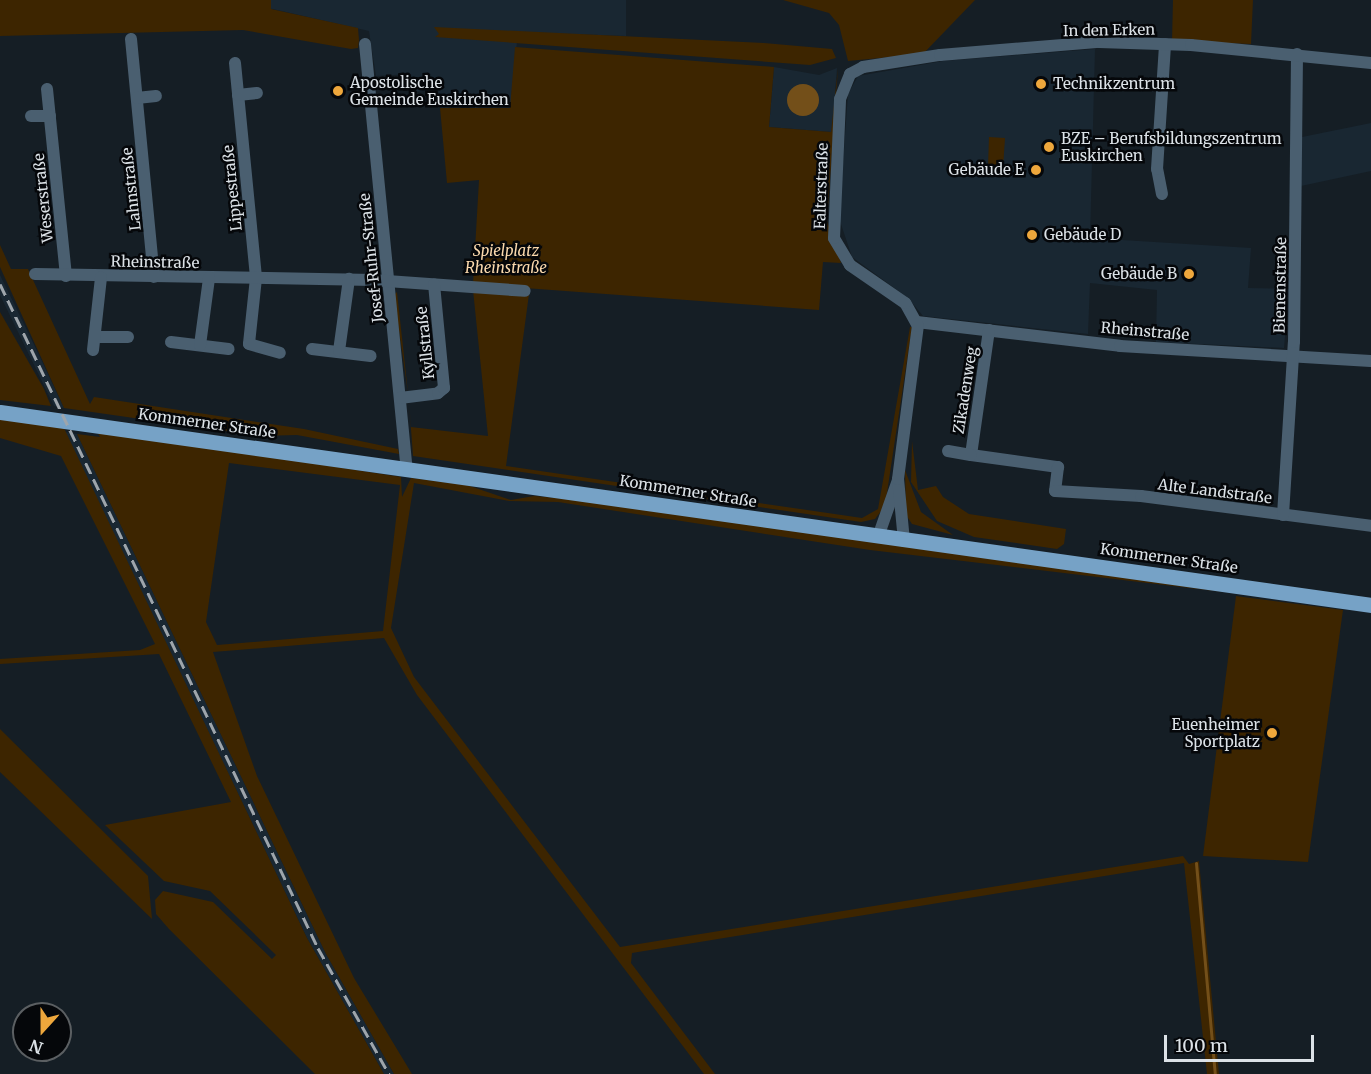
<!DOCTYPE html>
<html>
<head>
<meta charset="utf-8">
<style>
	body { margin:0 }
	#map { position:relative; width:1371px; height:1074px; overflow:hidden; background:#151e25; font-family:Merriweather,serif }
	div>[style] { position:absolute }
	.built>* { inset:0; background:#192732 }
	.green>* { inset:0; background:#3d2500 }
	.water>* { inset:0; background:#734f19 }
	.round { border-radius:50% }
	.stream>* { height:3px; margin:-1.5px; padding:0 1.5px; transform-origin:1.5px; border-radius:1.5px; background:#734f19 }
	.minor>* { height:12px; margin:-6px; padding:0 6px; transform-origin:6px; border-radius:6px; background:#4a5f70 }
	.primary>* { height:15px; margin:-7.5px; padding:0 7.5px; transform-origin:7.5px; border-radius:7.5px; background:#76a2c6 }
	.rail>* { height:3px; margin-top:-1.5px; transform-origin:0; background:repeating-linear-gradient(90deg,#9ea5ab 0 12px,transparent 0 18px) }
	.dots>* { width:16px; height:16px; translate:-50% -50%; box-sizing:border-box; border:3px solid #05070a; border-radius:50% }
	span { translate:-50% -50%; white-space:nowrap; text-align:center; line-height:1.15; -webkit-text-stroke:5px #05070a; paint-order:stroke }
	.street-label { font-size:15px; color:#dce2e7 }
	.poi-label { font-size:15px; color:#dce2e7 }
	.left { translate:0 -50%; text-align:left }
	.right { translate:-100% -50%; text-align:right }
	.park-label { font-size:15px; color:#fbd9ad; font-style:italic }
	.north { position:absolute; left:12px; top:1002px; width:60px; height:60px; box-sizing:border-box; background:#05070a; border:2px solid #5b5f62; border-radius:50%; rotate:201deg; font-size:16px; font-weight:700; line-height:24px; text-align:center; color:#dce2e7 }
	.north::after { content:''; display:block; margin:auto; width:21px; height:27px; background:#eea73c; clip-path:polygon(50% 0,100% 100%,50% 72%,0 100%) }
	.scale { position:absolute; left:1164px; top:1035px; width:150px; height:27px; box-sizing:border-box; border:3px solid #dce2e7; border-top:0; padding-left:8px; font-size:18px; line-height:21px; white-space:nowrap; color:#dce2e7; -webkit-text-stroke:4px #05070a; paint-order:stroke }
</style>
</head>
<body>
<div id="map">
	<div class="built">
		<div style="clip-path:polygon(194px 0,626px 0,626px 36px,518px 32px,510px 109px,440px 108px,438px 90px,413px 92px,411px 74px,376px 76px,369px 31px,273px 9px)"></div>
		<div style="clip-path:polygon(1095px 49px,1090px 238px,1251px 248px,1248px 288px,1289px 289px,1284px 348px,1156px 342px,1157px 290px,1090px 283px,1088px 334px,923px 316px,908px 298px,852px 257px,839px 218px,848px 94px,858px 76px,943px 61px)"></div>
		<div style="clip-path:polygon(774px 67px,819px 75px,837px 68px,832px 132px,769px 127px)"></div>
		<div style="clip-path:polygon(1371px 123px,1371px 171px,1301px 186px,1302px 137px)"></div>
		<div style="clip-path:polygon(0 275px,38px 353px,64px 408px,54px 406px,0 295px)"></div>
		<div style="clip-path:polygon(65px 432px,77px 434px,326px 954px,394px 1074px,384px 1074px,307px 938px)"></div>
	</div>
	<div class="green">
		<div style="clip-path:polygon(0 0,271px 0,271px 9px,358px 28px,359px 40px,358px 48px,351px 49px,243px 30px,0 36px)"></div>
		<div style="clip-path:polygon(783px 0,975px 0,923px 54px,848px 61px,839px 25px,829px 13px)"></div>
		<div style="clip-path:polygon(1173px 0,1253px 0,1251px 44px,1172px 41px)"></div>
		<div style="clip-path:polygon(434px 27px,764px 43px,832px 49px,836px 58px,810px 65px,435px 37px,439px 34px)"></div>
		<div style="clip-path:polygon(515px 47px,774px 67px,769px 127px,831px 132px,838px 68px,827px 221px,841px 263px,823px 262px,819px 310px,473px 284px,479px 180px,447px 183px,440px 108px,510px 108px)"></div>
		<div style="clip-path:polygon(989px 137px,1005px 138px,1003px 168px,988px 167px)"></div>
		<div style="clip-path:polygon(0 245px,11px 269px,28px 269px,90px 404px,94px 397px,304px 429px,398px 449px,399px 454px,297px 435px,259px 436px,64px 408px,0 267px)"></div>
		<div style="clip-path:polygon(473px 290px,529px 294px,506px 466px,862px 518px,878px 509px,910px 327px,912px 327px,885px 506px,875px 519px,861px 522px,413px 456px,409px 402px,411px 427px,488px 436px)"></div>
		<div style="clip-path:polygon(397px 292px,408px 393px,394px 295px)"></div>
		<div style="clip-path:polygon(0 312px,44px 389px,51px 406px,0 400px)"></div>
		<div style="clip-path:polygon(0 418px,63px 426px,307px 938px,384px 1074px,315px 1074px,169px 929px,156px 914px,155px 900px,163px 891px,213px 902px,272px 959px,276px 955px,210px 891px,164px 881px,105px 825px,231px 802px,159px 654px,0 664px,0 659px,140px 650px,155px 644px,61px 456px,0 438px)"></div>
		<div style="clip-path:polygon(evenodd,96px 430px,401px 477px,402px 497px,411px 478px,467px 485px,511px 500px,534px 496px,601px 502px,1223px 592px,870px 550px,558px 502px,509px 501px,414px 483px,391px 628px,414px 677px,620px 947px,1183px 856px,1189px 864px,1199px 861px,1219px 1074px,1207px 1074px,1184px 863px,632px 953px,631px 963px,715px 1074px,704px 1074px,417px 695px,384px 638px,213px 652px,257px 776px,354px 978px,412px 1074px,394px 1074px,326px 954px,77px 434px,100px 437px,96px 430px,229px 463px,400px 485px,383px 631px,217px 645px,206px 622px,229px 463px)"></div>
		<div style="clip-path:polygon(912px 441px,918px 490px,936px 486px,943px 497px,969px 514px,1066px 529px,1064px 544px,1057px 549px,974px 537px,937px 521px,911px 482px)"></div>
		<div style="clip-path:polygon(905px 470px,921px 512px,953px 535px,912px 524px,906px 515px)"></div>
		<div style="clip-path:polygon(1236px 596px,1343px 610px,1308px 862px,1203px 856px)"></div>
		<div style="clip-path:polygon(0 729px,148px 876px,152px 919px,0 772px)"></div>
	</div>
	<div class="water">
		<div class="round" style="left:787px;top:84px;width:32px;height:32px"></div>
	</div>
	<div class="stream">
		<div style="left:1196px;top:863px;width:212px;rotate:84.9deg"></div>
	</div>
	<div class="minor">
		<div style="left:131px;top:39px;width:239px;rotate:84.5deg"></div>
		<div style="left:365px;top:44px;width:427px;rotate:84.4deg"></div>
		<div style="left:235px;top:63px;width:216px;rotate:84.4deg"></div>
		<div style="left:256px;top:278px;width:66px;rotate:96.1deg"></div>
		<div style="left:249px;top:344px;width:32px;rotate:16deg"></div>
		<div style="left:47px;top:89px;width:188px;rotate:84.2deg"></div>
		<div style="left:238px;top:95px;width:19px;rotate:-6deg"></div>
		<div style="left:137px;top:98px;width:19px;rotate:-6deg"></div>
		<div style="left:31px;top:116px;width:19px"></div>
		<div style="left:1162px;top:194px;width:25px;rotate:-101deg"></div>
		<div style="left:1157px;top:169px;width:125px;rotate:-86.3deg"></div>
		<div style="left:35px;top:274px;width:338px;rotate:1deg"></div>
		<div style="left:373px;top:280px;width:152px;rotate:4.1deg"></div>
		<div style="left:917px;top:322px;width:204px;rotate:6.7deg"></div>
		<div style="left:1120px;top:346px;width:251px;rotate:3.4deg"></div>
		<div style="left:989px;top:330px;width:126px;rotate:98.2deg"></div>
		<div style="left:971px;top:455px;width:88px;rotate:7.9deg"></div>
		<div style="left:1058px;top:467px;width:24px;rotate:97deg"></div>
		<div style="left:1055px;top:491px;width:86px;rotate:3.3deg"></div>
		<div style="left:1141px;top:496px;width:232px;rotate:7.4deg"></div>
		<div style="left:95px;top:337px;width:33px"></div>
		<div style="left:171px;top:342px;width:58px;rotate:6.9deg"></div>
		<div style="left:200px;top:345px;width:68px;rotate:-82.3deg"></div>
		<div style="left:312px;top:349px;width:59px;rotate:6.8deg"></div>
		<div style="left:93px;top:350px;width:73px;rotate:-83.7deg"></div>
		<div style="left:339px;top:351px;width:73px;rotate:-82.1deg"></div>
		<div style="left:400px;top:398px;width:38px;rotate:-7deg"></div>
		<div style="left:438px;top:393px;width:8px;rotate:-40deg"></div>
		<div style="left:444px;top:388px;width:104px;rotate:-95.5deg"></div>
		<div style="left:948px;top:451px;width:23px;rotate:10deg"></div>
		<div style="left:1283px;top:515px;width:173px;rotate:-86.4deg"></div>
		<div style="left:1294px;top:342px;width:288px;rotate:-89.4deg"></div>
		<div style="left:878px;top:537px;width:60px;rotate:-70.7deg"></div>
		<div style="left:904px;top:541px;width:62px;rotate:-95.5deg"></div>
		<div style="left:898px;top:479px;width:154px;rotate:-82.6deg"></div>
		<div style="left:918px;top:326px;width:26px;rotate:-119deg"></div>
		<div style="left:905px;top:303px;width:67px;rotate:-145.4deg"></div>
		<div style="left:850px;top:265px;width:31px;rotate:-121deg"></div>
		<div style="left:834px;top:238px;width:139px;rotate:-87.5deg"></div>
		<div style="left:840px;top:99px;width:27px;rotate:-68deg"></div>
		<div style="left:850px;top:74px;width:15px;rotate:-28deg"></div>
		<div style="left:863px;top:67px;width:78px;rotate:-8.9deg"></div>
		<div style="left:940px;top:55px;width:160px;rotate:-4.7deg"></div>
		<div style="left:1099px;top:42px;width:92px;rotate:1.9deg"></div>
		<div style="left:1191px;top:45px;width:181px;rotate:5.7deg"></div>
	</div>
	<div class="primary">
		<div style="left:0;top:412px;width:1385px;rotate:8.01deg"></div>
	</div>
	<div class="rail">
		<div style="left:0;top:284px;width:736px;rotate:64.41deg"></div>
		<div style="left:318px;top:948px;width:145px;rotate:60.6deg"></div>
	</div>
	<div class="dots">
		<div style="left:1041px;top:84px;background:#eea73c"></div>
		<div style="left:338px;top:91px;background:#eea73c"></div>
		<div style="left:1049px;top:147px;background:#eea73c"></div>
		<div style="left:1036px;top:170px;background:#eea73c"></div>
		<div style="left:1032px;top:235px;background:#eea73c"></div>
		<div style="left:1189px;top:274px;background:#eea73c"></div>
		<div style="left:1272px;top:733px;background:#eea73c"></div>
	</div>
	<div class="street-label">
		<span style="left:1109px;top:30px;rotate:-1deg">In den Erken</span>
		<span style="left:821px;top:186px;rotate:-88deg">Falterstraße</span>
		<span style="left:232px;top:188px;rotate:-96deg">Lippestraße</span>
		<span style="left:131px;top:189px;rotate:-96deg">Lahnstraße</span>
		<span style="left:43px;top:198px;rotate:-96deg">Weserstraße</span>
		<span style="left:371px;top:258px;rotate:-96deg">Josef-Ruhr-Straße</span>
		<span style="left:155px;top:262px;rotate:1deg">Rheinstraße</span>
		<span style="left:1280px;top:285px;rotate:-89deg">Bienenstraße</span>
		<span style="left:1145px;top:331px;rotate:5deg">Rheinstraße</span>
		<span style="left:425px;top:343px;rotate:-96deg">Kyllstraße</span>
		<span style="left:965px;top:390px;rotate:-81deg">Zikadenweg</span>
		<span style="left:207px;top:423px;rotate:8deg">Kommerner Straße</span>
		<span style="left:688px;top:491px;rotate:9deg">Kommerner Straße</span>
		<span style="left:1215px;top:491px;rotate:7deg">Alte Landstraße</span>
		<span style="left:1169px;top:558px;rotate:8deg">Kommerner Straße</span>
	</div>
	<div class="poi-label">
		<span class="left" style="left:350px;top:91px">Apostolische<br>Gemeinde Euskirchen</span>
		<span class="left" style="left:1053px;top:84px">Technikzentrum</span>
		<span class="left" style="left:1061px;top:147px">BZE – Berufsbildungszentrum<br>Euskirchen</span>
		<span class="right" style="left:1024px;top:170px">Gebäude E</span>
		<span class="left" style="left:1044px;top:235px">Gebäude D</span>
		<span class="right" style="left:1177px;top:274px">Gebäude B</span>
		<span class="right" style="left:1260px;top:733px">Euenheimer<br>Sportplatz</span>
	</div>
	<div class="park-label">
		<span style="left:506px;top:259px">Spielplatz<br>Rheinstraße</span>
	</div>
	<div class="north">N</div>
	<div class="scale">100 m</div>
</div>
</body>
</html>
